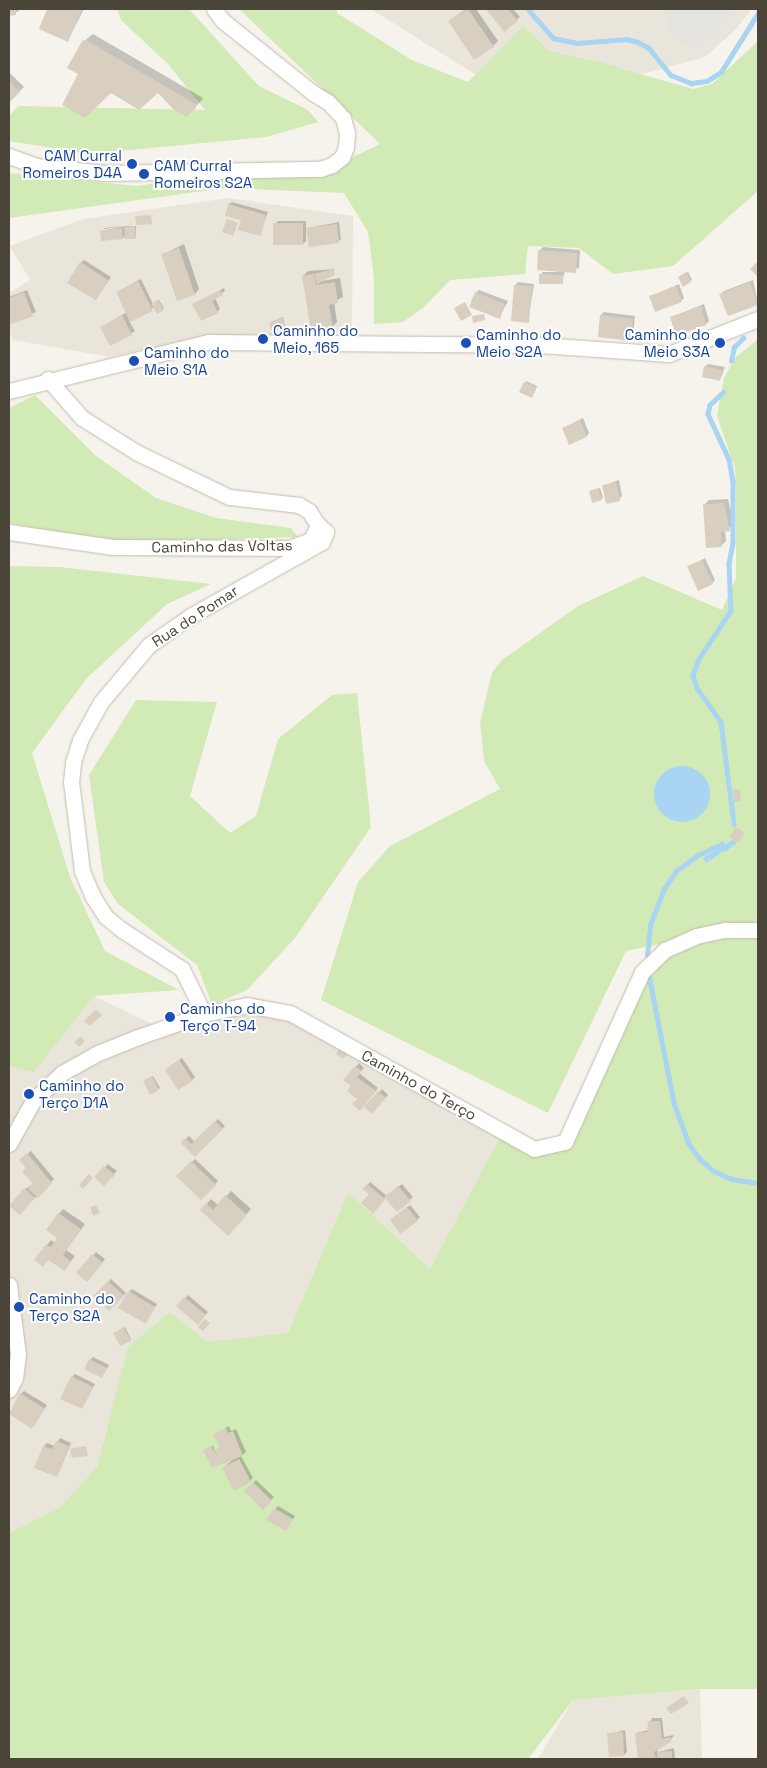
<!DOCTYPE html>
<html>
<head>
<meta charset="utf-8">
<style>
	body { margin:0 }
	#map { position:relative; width:767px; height:1768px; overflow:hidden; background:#f6f3ec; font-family:"Space Grotesk",sans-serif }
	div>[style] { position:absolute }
	.residential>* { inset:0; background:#eae5da }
	.green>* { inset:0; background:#d2eab5 }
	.parking>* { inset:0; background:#e5e3e0 }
	.water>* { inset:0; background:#a9d4f2 }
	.round { border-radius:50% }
	.shadow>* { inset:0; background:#0003 }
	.stream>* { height:4.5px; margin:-2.25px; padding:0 2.25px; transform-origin:2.25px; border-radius:2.25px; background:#a9d4f2 }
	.building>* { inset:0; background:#d8cfc1 }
	.roads { filter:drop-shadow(0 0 1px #c2bbae) drop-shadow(0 0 1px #c2bbae) }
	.minor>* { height:15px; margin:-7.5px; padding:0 7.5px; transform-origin:7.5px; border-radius:7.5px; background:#fff }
	.dots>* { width:14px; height:14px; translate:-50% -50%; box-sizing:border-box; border:2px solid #fff; border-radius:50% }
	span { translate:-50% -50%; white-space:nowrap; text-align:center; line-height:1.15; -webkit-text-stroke:4px #fff; paint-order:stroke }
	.transit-label { font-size:15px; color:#164399 }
	.right { translate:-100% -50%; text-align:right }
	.left { translate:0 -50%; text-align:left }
	.street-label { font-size:15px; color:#4b4439 }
	.frame { position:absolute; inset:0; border:10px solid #4b4439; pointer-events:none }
</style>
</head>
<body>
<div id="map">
	<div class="residential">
		<div style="clip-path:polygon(371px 9px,752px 9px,736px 29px,705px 57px,602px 85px,518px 101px)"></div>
		<div style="clip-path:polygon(228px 198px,353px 216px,352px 337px,207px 335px,110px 357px,13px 340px,9px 330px,9px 293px,30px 280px,10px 246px,83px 219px)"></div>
		<div style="clip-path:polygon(94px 996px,171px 1033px,235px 1011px,293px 1018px,504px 1133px,430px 1269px,348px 1192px,288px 1333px,207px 1343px,170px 1312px,107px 1427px,97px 1467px,59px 1508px,9px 1533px,9px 1066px,34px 1071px)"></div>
		<div style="clip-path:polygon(700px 1689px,702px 1759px,538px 1759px,573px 1700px)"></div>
	</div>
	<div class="green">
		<div style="clip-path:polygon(117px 9px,189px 9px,259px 86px,308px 110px,318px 122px,266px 137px,89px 154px,9px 141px,9px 116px,18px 106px,205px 110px,168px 64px,121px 20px)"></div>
		<div style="clip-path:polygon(239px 9px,337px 9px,337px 13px,412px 60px,468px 82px,523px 26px,549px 51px,599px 62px,693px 89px,712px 84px,758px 41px,758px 191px,673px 266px,613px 274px,579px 248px,528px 246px,525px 274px,450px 280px,424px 307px,403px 322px,374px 324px,374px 279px,368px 232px,344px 193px,225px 188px,9px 218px,9px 173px,136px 186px,239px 172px,338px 164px,380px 144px)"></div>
		<div style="clip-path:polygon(758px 339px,758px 1689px,700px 1689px,573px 1700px,528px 1759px,9px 1759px,9px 1533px,59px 1508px,97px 1467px,128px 1347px,170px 1312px,207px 1342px,288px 1333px,348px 1192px,430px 1269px,503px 1132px,534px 1149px,565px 1142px,635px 983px,693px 937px,626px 951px,548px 1113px,321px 1000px,358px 882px,390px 846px,500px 789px,484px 761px,480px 723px,492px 672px,502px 660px,578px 606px,643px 576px,722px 610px,736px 578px,736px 498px,735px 468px,717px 416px,724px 378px,735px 358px)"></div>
		<div style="clip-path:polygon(35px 395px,96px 456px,156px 498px,216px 518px,291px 528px,298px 537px,114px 543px,9px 523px,9px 408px)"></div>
		<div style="clip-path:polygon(9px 566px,60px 567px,211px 584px,167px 604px,86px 679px,32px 753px,70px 877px,105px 951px,179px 990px,94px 996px,34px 1072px,9px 1066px)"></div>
		<div style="clip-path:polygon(357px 693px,371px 827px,295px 938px,247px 990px,212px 1005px,197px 965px,118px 904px,104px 882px,89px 775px,136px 700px,217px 702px,190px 796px,230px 833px,256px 816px,278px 739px,332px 695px)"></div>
	</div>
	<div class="parking">
		<div style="clip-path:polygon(667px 9px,731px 9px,715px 34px,695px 46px,684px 45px,670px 32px)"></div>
	</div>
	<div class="water">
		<div class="round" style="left:654px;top:766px;width:56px;height:56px"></div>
		<div style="clip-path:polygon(731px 841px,735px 844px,706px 863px,703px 858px)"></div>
	</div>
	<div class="shadow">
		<div style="clip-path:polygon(9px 9px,18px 9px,19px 11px,9px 15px)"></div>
		<div style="clip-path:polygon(49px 9px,84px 9px,68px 40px,40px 28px)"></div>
		<div style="clip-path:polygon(466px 9px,476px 9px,498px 41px,493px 46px,449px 21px)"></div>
		<div style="clip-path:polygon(487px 9px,513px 9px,520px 17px,504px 30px)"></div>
		<div style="clip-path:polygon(93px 34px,203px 98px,201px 101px,194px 108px,158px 91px,111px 92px,80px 74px,83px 42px)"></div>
		<div style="clip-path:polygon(9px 72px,24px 87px,9px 102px)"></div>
		<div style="clip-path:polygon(232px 202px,268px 212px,260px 234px,229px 204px)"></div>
		<div style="clip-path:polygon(278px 221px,306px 221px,306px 241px,303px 244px,275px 224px)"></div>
		<div style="clip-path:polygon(339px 222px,341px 239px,338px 242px,308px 228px)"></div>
		<div style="clip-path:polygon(125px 226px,128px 226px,104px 229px,104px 228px)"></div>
		<div style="clip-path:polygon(128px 226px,136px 226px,136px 237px,126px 235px,123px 238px,101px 231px)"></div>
		<div style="clip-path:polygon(184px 244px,199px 289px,195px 294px,162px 255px)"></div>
		<div style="clip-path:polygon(543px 247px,580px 250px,579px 268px,565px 270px,562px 283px,540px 275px,543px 272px,558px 272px,540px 250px)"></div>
		<div style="clip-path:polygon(84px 260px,111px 277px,96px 299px,81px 263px)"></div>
		<div style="clip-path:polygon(334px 269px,334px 274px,322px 281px,340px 278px,343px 297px,334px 302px,337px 322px,332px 327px,303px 276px,308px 271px)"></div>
		<div style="clip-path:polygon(688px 272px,692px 280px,683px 285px,680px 276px)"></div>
		<div style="clip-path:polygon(141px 279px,153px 304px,159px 300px,164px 308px,154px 307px,129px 321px,135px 331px,111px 345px,102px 327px,127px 312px,117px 292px)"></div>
		<div style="clip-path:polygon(753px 280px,758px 304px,721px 294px,724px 291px)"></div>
		<div style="clip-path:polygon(518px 282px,534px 284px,528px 322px,515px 285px)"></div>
		<div style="clip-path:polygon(679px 284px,684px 298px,681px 301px,650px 297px)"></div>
		<div style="clip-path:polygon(224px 288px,225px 291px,215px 298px,220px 309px,217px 312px,194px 304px)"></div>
		<div style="clip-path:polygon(27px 290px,36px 312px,9px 323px,9px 297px)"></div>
		<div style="clip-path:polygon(479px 290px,508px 301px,499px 318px,476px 293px)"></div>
		<div style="clip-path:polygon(704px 304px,709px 321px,706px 324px,672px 317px)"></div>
		<div style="clip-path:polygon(604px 312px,635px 316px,633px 336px,630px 339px,601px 315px)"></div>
		<div style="clip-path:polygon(283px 317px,285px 326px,270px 323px,271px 322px)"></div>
		<div style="clip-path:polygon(708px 364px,725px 367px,720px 380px,705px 367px)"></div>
		<div style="clip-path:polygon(526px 381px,537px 386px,533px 395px,521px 391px)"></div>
		<div style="clip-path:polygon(583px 418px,589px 433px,587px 436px,563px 428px)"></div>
		<div style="clip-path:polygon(619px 480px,622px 496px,619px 499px,603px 486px)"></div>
		<div style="clip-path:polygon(600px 488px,603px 498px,593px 502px,590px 491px)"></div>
		<div style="clip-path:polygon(728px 499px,734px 525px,725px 530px,726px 541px,721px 546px,704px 505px,709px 500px)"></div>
		<div style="clip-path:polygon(705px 558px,715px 580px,712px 583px,689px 567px)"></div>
		<div style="clip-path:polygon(182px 1058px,195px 1077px,192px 1080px,169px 1067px)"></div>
		<div style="clip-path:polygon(359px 1063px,364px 1068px,359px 1073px,378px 1088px,363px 1106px,353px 1086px,345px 1080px)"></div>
		<div style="clip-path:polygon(153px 1076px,160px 1088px,150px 1093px,145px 1080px)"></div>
		<div style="clip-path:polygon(382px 1089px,388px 1095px,372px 1112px,366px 1107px)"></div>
		<div style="clip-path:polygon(218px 1119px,225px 1126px,195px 1156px,182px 1143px,189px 1136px,195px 1142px)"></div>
		<div style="clip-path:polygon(31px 1151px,54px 1179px,23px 1210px,25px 1189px,35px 1183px,21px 1160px)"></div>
		<div style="clip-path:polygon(195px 1159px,218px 1181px,201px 1199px,178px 1176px)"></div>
		<div style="clip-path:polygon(108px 1164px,117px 1171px,104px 1184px,96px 1177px)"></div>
		<div style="clip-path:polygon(370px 1182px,387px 1196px,402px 1184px,413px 1197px,397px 1211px,386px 1197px,376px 1209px,370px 1194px,364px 1189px)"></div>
		<div style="clip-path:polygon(231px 1191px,251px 1209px,233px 1229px,201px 1210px,211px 1199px,218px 1205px)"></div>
		<div style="clip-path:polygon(410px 1205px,420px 1217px,417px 1220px,394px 1217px)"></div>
		<div style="clip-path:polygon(63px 1209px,85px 1224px,66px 1250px,75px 1256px,64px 1270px,49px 1259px,43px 1265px,47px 1245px,51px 1240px,55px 1243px,59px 1238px,47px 1229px)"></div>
		<div style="clip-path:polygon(96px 1252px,105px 1259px,90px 1278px,78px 1273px)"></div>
		<div style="clip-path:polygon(111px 1279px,126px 1293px,109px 1310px,95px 1296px)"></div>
		<div style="clip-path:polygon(132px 1289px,157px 1304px,145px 1323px,129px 1292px)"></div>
		<div style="clip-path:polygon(188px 1295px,208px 1312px,198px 1323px,178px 1306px)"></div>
		<div style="clip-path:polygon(125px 1327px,131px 1339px,130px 1340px,116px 1332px)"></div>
		<div style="clip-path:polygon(93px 1357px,109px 1365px,102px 1377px,90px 1360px)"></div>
		<div style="clip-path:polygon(75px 1374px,95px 1384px,82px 1408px,72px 1377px)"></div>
		<div style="clip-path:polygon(24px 1391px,47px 1405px,32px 1427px,21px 1394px)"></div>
		<div style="clip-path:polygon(229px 1426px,231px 1431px,236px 1429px,246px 1452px,241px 1456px,253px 1478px,250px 1481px,223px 1468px,234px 1459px,222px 1464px,206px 1449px,213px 1446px,215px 1451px,220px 1447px,215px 1434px)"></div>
		<div style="clip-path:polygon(60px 1438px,71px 1443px,59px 1472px,56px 1475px,36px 1467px,44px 1446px,47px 1443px,55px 1446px)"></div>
		<div style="clip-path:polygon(256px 1480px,274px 1497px,263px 1508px,245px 1491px)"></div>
		<div style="clip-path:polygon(278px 1506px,295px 1516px,285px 1530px,275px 1509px)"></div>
		<div style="clip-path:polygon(652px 1718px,662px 1718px,664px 1737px,674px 1735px,670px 1741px,657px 1749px,658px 1752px,674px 1748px,675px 1759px,639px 1759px,636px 1733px,648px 1730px)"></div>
		<div style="clip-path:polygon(625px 1730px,627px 1752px,624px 1755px,609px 1734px)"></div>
	</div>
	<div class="stream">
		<div style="left:528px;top:9px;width:38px;rotate:49deg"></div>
		<div style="left:553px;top:38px;width:25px;rotate:12deg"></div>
		<div style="left:577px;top:43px;width:50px;rotate:-4.6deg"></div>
		<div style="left:627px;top:39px;width:11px;rotate:15deg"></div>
		<div style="left:638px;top:42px;width:13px;rotate:29deg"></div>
		<div style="left:649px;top:48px;width:35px;rotate:51deg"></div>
		<div style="left:671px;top:75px;width:22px;rotate:22deg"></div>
		<div style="left:691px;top:83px;width:16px;rotate:-7deg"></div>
		<div style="left:707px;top:81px;width:17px;rotate:-33deg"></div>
		<div style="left:721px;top:72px;width:70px;rotate:-57.9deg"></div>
		<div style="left:731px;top:361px;width:14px;rotate:-78deg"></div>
		<div style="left:734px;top:347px;width:13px;rotate:-45deg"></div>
		<div style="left:724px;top:392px;width:19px;rotate:137deg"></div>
		<div style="left:710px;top:405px;width:9px;rotate:103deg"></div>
		<div style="left:708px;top:414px;width:50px;rotate:65deg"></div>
		<div style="left:729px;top:459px;width:22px;rotate:80deg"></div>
		<div style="left:733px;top:481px;width:62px;rotate:90deg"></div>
		<div style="left:733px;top:543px;width:21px;rotate:101deg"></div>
		<div style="left:729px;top:564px;width:47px;rotate:87.6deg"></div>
		<div style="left:731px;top:611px;width:58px;rotate:123.7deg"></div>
		<div style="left:699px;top:659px;width:17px;rotate:111deg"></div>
		<div style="left:693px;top:675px;width:14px;rotate:73deg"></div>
		<div style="left:697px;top:688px;width:42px;rotate:54.8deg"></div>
		<div style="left:721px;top:722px;width:103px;rotate:82.7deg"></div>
		<div style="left:647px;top:955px;width:30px;rotate:-84deg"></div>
		<div style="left:650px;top:925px;width:39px;rotate:-69deg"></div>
		<div style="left:664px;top:889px;width:22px;rotate:-56deg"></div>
		<div style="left:676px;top:871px;width:27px;rotate:-36deg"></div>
		<div style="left:698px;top:855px;width:26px;rotate:-25deg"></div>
		<div style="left:722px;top:844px;width:5px;rotate:53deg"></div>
		<div style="left:725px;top:848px;width:10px;rotate:-37deg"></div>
		<div style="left:649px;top:975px;width:130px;rotate:78.9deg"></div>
		<div style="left:674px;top:1103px;width:44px;rotate:69.9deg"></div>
		<div style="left:689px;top:1144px;width:19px;rotate:54deg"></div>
		<div style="left:700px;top:1159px;width:18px;rotate:41deg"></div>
		<div style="left:714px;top:1171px;width:20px;rotate:24deg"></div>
		<div style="left:732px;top:1179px;width:26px;rotate:9deg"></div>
	</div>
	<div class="building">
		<div style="clip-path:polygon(9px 9px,16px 9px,16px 15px,9px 16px)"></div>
		<div style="clip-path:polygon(47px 9px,82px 9px,68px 42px,39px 29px)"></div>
		<div style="clip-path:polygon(468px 9px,494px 47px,474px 60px,448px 21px)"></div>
		<div style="clip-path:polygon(486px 9px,508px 9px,518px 21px,504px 32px)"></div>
		<div style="clip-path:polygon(86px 40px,197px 105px,195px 109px,186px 117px,173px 109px,158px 93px,139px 110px,111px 93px,85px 118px,62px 105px,78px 74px,67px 68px,82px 41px)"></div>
		<div style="clip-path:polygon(9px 81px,20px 92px,9px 103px)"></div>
		<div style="clip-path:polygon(228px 204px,266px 215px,261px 236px,238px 230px,241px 220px,225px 216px)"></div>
		<div style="clip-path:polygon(151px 215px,152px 224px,136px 225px,135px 216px)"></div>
		<div style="clip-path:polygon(227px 219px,238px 223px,233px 236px,222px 232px)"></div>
		<div style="clip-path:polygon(273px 223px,303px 223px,303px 245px,273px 245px)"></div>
		<div style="clip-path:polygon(337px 224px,339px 243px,309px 247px,306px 228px)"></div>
		<div style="clip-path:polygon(135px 226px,136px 239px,125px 239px,124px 227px)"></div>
		<div style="clip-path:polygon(122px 228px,123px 239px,101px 241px,100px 231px)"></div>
		<div style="clip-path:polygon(179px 248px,195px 295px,177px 301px,161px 254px)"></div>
		<div style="clip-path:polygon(538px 250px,577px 253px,576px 273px,537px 270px)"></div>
		<div style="clip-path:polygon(758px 261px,758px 277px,750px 269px)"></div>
		<div style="clip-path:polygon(80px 262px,108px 280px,96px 300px,67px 283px)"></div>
		<div style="clip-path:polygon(333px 269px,335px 275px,317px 284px,314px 274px)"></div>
		<div style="clip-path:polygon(686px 272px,691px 282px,683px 287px,678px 277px)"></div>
		<div style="clip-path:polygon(314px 274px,316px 285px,335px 282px,338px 303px,329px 305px,333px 328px,311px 331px,302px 276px)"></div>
		<div style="clip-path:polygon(539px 274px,563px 275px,563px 284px,539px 284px)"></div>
		<div style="clip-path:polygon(138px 281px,153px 311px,130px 322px,116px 292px)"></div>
		<div style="clip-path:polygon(750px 282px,758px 305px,728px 316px,719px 294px)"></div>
		<div style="clip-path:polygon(514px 285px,532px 286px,529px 323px,511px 321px)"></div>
		<div style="clip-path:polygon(676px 286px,682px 302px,655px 312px,649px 296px)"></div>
		<div style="clip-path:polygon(220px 290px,223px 295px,212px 301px,218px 313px,201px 321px,192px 304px)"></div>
		<div style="clip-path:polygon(24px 292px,33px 316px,9px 325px,9px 298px)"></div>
		<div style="clip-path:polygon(475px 292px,505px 304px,500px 319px,469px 307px)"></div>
		<div style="clip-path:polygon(158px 300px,164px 310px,157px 314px,151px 304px)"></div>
		<div style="clip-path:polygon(465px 302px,472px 315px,461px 321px,454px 308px)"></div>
		<div style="clip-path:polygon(701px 306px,706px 325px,676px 336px,670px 317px)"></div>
		<div style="clip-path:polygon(484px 314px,485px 320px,473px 323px,472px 316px)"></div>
		<div style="clip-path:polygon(122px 315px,132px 335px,110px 346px,100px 327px)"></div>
		<div style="clip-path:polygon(600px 315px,633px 319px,630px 341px,598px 337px)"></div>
		<div style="clip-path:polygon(282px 318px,286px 327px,272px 332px,269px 323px)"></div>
		<div style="clip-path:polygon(704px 366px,722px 370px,720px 381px,702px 377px)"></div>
		<div style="clip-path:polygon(524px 382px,537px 387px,532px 398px,519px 392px)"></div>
		<div style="clip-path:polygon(580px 420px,587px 437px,569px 445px,562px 428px)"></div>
		<div style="clip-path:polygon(616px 482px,620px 501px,606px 504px,602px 485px)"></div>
		<div style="clip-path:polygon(598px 488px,602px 500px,592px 503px,589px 491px)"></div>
		<div style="clip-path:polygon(724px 503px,730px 531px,721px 532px,722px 547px,706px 548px,703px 504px)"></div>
		<div style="clip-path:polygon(702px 560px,713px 584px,698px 591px,687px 566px)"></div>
		<div style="clip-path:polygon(733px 789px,740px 789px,741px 801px,734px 802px)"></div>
		<div style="clip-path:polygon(736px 827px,745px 833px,738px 843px,729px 837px)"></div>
		<div style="clip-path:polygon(96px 1009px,102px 1015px,90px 1026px,84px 1021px)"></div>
		<div style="clip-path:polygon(81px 1036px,85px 1041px,79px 1047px,74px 1042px)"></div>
		<div style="clip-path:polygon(341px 1046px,349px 1053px,343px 1059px,336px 1054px)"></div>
		<div style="clip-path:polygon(179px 1060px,193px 1081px,178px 1090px,165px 1070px)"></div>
		<div style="clip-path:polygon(355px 1066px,362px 1071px,357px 1077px,376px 1091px,360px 1111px,352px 1104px,357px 1099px,347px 1091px,351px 1086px,343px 1080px)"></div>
		<div style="clip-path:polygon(152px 1076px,159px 1090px,150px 1095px,143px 1081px)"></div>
		<div style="clip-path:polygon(378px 1091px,386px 1098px,372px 1114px,364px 1107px)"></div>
		<div style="clip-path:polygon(215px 1121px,223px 1129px,195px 1157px,181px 1143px,185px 1138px,191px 1144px)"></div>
		<div style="clip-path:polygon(27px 1153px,52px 1183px,38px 1198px,28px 1189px,33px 1183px,22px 1172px,26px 1167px,19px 1160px)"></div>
		<div style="clip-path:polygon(191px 1161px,216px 1185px,201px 1200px,176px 1176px)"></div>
		<div style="clip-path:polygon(104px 1166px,115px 1175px,104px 1186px,94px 1177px)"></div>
		<div style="clip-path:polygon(89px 1174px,93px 1178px,83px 1189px,79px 1185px)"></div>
		<div style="clip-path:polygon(367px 1184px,385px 1199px,373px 1214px,361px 1203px,369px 1194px,362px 1189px)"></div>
		<div style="clip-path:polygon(398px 1186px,411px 1201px,397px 1212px,384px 1197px)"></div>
		<div style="clip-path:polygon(24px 1188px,35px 1198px,20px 1215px,9px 1206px)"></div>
		<div style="clip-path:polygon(225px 1195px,247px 1215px,228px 1236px,200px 1210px,206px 1203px,213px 1210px)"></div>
		<div style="clip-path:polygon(96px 1205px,100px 1213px,93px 1216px,90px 1207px)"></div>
		<div style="clip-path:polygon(407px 1207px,418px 1221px,400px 1234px,390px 1220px)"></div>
		<div style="clip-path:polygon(58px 1213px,81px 1229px,63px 1255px,71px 1262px,65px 1271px,48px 1260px,43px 1267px,34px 1260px,46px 1244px,51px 1247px,57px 1238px,46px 1230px)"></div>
		<div style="clip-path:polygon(92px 1254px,103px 1263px,87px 1282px,76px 1273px)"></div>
		<div style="clip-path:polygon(108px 1281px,124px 1296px,109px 1311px,93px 1296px)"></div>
		<div style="clip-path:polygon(128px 1291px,155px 1307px,146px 1324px,118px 1308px)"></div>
		<div style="clip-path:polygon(184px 1297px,206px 1315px,198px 1325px,176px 1306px)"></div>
		<div style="clip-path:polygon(205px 1319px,210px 1323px,203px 1331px,198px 1327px)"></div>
		<div style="clip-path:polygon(124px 1328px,131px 1341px,120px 1346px,113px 1333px)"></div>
		<div style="clip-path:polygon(89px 1359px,107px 1368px,102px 1378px,84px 1369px)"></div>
		<div style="clip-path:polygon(71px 1376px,93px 1387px,82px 1409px,60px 1399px)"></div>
		<div style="clip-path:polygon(20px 1393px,45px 1409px,32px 1429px,9px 1414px)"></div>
		<div style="clip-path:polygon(226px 1428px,228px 1433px,233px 1431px,243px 1456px,212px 1468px,203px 1450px,211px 1446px,219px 1459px,214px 1450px,220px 1448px,213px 1434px)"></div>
		<div style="clip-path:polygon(56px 1441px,69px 1446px,57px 1477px,34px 1468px,43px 1446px,52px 1449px)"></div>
		<div style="clip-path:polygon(86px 1446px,88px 1456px,72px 1458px,70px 1449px)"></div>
		<div style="clip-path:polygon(239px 1459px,251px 1482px,234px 1491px,222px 1468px)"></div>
		<div style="clip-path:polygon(253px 1482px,272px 1501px,263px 1510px,244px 1491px)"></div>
		<div style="clip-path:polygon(274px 1508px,293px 1519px,286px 1531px,266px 1520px)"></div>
		<div style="clip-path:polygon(684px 1696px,689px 1703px,671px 1714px,666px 1708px)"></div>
		<div style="clip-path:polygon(648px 1721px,660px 1721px,662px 1739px,671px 1737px,671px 1742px,654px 1752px,656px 1759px,638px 1759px,635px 1733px,647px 1732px)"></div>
		<div style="clip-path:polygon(623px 1732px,624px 1756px,609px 1757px,607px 1733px)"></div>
		<div style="clip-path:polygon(672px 1751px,672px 1759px,657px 1759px,657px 1752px)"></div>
	</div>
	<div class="roads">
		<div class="minor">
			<div style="left:9px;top:156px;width:29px;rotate:20deg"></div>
			<div style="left:36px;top:166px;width:69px;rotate:5.8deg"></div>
			<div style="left:105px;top:173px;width:215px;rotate:-1.1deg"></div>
			<div style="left:320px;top:169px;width:13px;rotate:-18deg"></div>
			<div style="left:332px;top:165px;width:13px;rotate:-39deg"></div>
			<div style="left:342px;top:157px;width:11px;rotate:-68deg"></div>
			<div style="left:346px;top:147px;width:14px;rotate:-86deg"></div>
			<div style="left:347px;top:133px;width:16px;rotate:-105deg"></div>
			<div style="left:343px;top:118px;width:22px;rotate:-133deg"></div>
			<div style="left:328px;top:102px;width:17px;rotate:-149deg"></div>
			<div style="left:313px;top:93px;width:115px;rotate:-141.3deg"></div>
			<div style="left:223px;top:21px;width:15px;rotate:-127deg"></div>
			<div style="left:9px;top:391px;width:206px;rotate:-13.8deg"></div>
			<div style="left:209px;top:342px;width:331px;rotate:0.5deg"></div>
			<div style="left:540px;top:345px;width:129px;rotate:4deg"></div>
			<div style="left:669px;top:354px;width:96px;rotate:-21.5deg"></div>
			<div style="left:9px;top:532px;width:105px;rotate:8.2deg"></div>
			<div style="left:113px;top:547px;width:176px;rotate:0.3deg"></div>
			<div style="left:289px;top:548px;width:23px;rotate:-20deg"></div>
			<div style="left:311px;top:540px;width:17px;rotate:-65deg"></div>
			<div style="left:318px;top:525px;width:17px;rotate:-123deg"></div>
			<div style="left:309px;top:511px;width:12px;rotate:-149deg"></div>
			<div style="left:299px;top:505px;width:70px;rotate:-173.5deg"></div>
			<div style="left:229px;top:497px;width:103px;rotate:-154.2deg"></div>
			<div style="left:136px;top:452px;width:64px;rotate:-147.8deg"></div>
			<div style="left:82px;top:418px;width:52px;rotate:-131.1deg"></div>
			<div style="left:204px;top:1014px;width:50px;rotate:-116.1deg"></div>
			<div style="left:182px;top:969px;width:72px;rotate:-147deg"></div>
			<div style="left:122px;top:930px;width:21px;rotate:-141deg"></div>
			<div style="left:106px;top:917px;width:24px;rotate:-123deg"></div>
			<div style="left:93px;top:897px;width:28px;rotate:-113deg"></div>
			<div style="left:82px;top:871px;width:90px;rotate:-97deg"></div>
			<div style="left:71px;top:782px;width:20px;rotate:-84deg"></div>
			<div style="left:73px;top:762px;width:23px;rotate:-72deg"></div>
			<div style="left:80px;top:740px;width:43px;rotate:-61.1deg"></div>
			<div style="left:101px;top:702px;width:75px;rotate:-49.9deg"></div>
			<div style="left:149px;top:645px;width:52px;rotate:-34.9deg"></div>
			<div style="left:192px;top:615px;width:149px;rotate:-29.3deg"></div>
			<div style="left:322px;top:542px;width:11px;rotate:-68deg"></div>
			<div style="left:326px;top:532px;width:11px;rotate:-139deg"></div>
			<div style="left:9px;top:1144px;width:49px;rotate:-60.8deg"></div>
			<div style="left:33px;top:1101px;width:40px;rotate:-44deg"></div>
			<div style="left:62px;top:1073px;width:41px;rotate:-29.1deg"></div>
			<div style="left:98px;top:1053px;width:43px;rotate:-21.8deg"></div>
			<div style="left:138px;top:1037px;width:70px;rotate:-19.2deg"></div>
			<div style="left:204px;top:1014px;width:44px;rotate:-11.8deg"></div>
			<div style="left:247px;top:1005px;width:44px;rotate:10.5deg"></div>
			<div style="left:290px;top:1013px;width:279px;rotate:29.1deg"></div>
			<div style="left:534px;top:1149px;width:32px;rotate:-13deg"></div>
			<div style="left:565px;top:1142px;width:187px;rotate:-65.6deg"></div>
			<div style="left:642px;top:972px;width:32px;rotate:-44deg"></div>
			<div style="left:665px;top:950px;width:34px;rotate:-24deg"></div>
			<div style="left:696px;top:936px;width:30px;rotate:-12deg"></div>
			<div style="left:725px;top:930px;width:33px"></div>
			<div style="left:9px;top:1285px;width:70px;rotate:82.6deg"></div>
			<div style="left:18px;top:1354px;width:24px;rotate:97deg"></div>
			<div style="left:15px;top:1378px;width:13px;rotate:117deg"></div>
		</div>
	</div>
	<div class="dots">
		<div style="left:132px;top:164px;background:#1a4fb4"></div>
		<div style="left:144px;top:174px;background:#1a4fb4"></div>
		<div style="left:263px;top:339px;background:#1a4fb4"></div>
		<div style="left:466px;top:343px;background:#1a4fb4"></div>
		<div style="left:720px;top:343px;background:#1a4fb4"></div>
		<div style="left:134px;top:361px;background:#1a4fb4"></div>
		<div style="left:170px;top:1017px;background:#1a4fb4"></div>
		<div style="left:29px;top:1094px;background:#1a4fb4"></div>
		<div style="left:19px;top:1307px;background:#1a4fb4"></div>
	</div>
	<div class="transit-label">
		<span class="right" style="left:122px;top:164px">CAM Curral<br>Romeiros D4A</span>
		<span class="left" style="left:154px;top:174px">CAM Curral<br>Romeiros S2A</span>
		<span class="left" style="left:273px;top:339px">Caminho do<br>Meio, 165</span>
		<span class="left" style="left:476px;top:343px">Caminho do<br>Meio S2A</span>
		<span class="right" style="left:710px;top:343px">Caminho do<br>Meio S3A</span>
		<span class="left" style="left:144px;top:361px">Caminho do<br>Meio S1A</span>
		<span class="left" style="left:180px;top:1017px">Caminho do<br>Terço T-94</span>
		<span class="left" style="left:39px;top:1094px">Caminho do<br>Terço D1A</span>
		<span class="left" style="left:29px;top:1307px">Caminho do<br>Terço S2A</span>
	</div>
	<div class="street-label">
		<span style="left:222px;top:546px;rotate:-1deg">Caminho das Voltas</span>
		<span style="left:195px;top:616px;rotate:-33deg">Rua do Pomar</span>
		<span style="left:419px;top:1085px;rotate:29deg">Caminho do Terço</span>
	</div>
	<div class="frame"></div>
</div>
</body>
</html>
